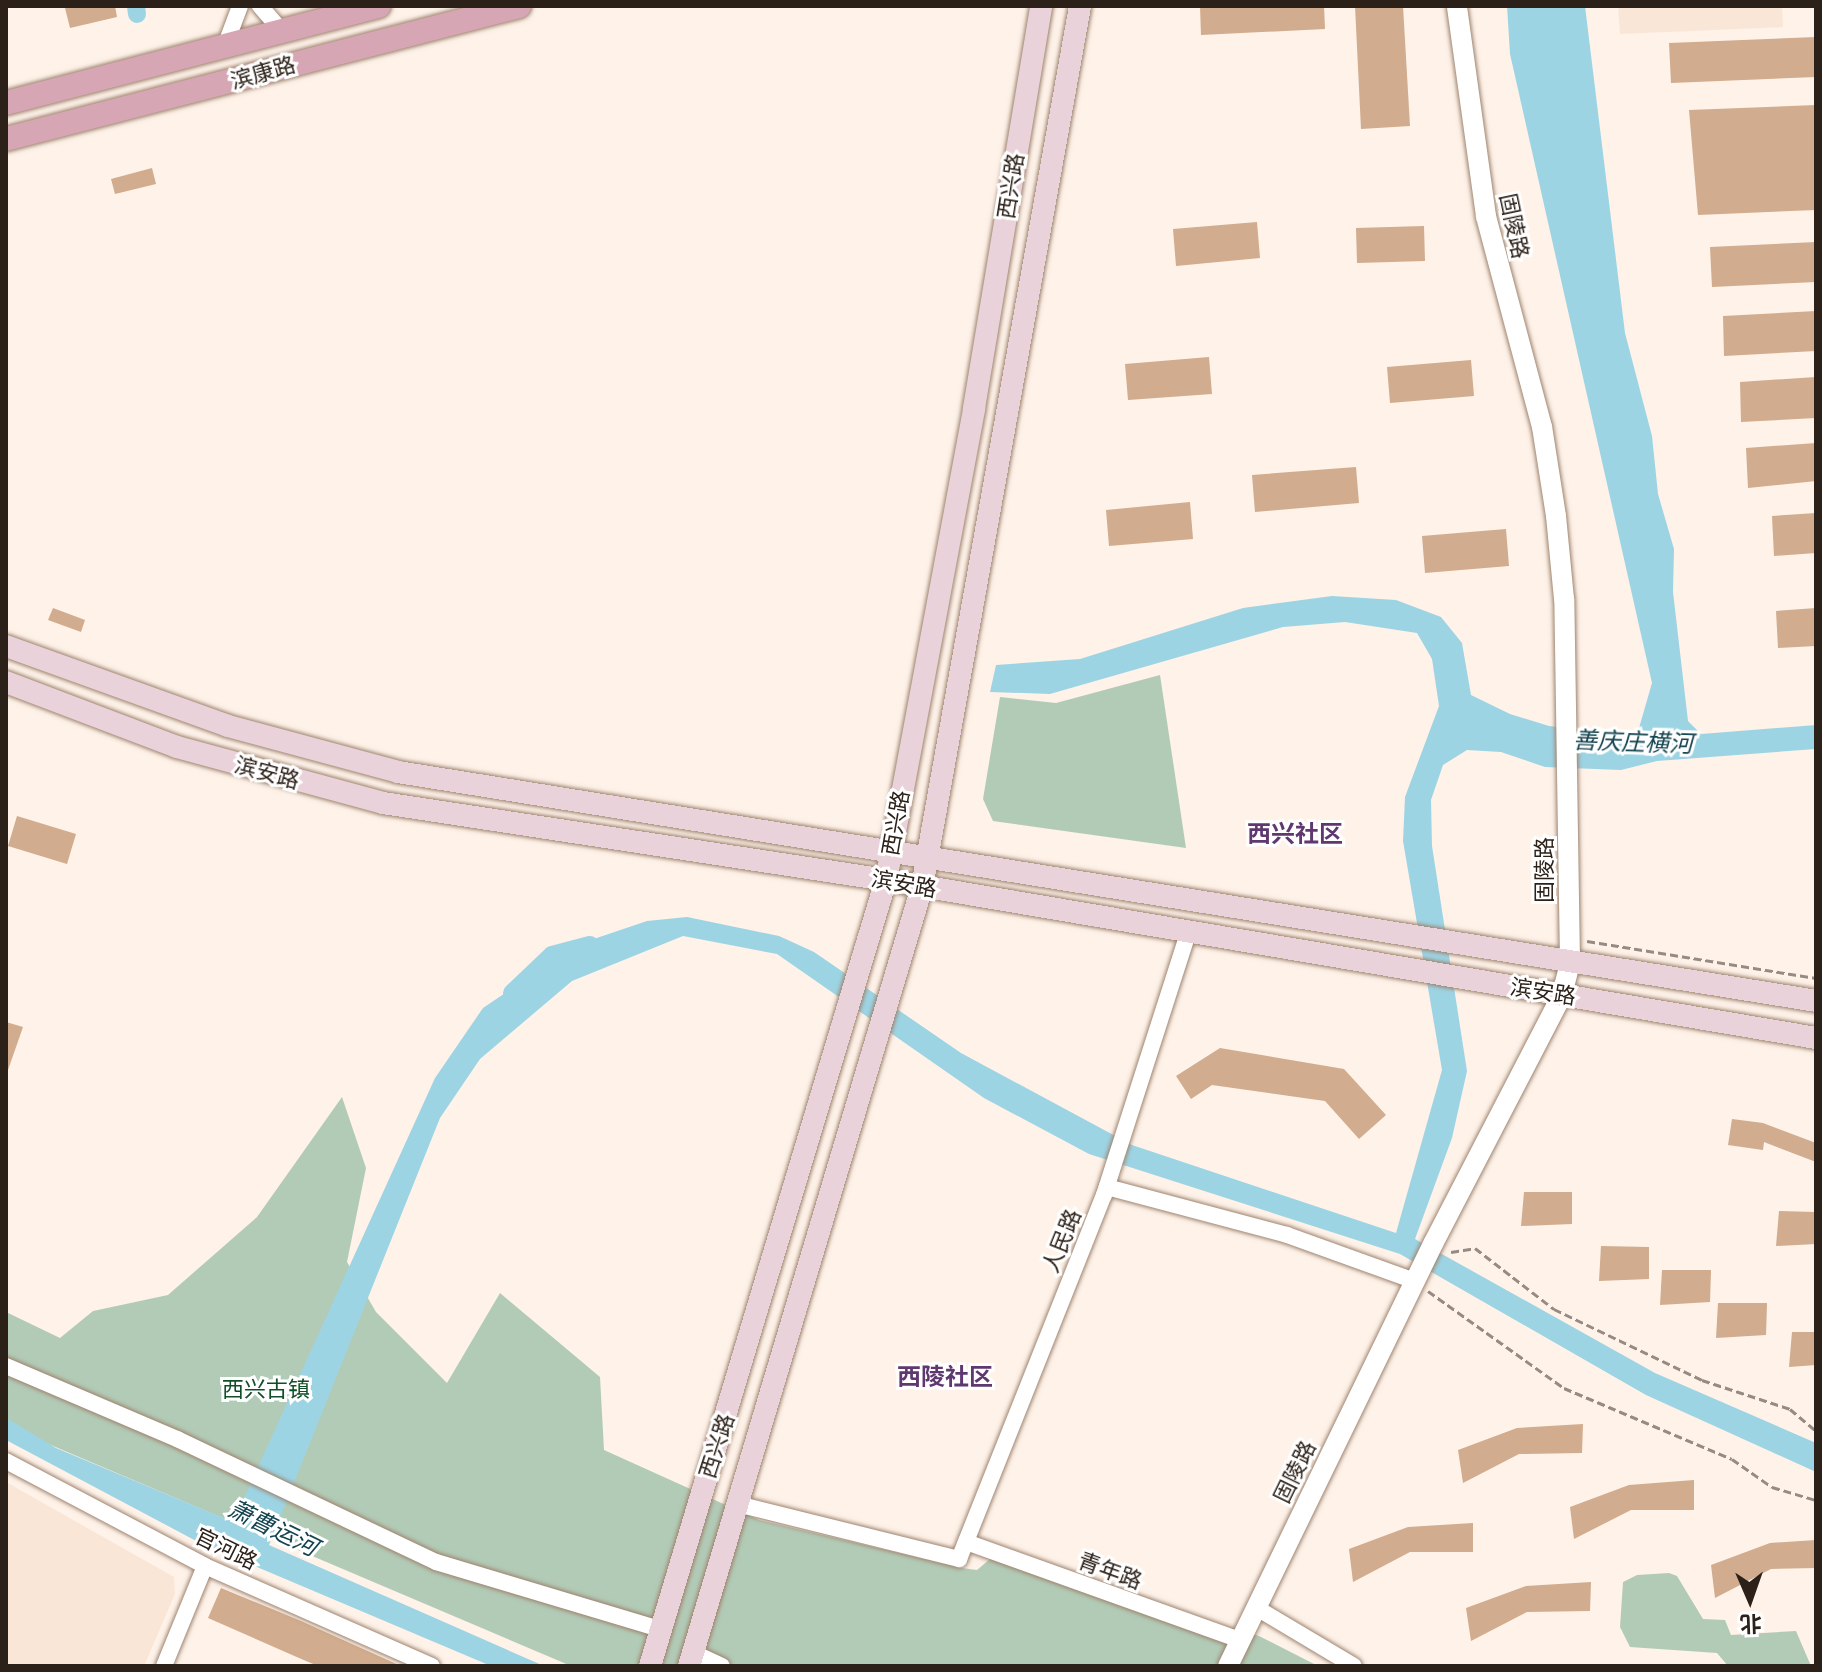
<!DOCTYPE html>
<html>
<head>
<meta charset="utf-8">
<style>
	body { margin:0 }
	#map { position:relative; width:1822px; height:1672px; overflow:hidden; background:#fef2e9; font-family:"Public Sans","Noto Sans SC",sans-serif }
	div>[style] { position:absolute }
	.education>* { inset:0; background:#fae6d7 }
	.green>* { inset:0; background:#b2cbb7 }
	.water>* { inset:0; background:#9dd4e4 }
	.canal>* { height:18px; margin:-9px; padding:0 9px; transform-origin:9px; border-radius:9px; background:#9dd4e4 }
	.building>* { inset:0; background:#d1ac8e }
	.path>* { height:3px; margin-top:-1.5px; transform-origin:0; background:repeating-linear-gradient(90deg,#968a82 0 8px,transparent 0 12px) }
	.roads { filter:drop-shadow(0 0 2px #9e836e) drop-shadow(0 0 2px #9e836e) }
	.minor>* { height:16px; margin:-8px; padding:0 8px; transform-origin:8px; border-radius:8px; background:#fff }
	.tertiary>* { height:20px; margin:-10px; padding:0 10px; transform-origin:10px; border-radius:10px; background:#fff }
	.secondary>* { height:22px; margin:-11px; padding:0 11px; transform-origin:11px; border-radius:11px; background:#ead2da }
	.primary>* { height:24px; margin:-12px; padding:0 12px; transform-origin:12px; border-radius:12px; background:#d6a6b4 }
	span { translate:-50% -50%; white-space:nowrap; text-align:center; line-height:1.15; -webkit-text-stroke:6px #fff; paint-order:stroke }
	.street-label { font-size:22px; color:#2c2119 }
	.park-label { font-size:22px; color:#104f27 }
	.water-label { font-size:24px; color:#144450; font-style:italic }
	.neighbourhood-label { font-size:24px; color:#5f3870; font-weight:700 }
	.frame { position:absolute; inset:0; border:8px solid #2c2119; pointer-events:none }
	.north { position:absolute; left:1710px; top:1560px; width:80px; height:80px; -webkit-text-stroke:6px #fff; paint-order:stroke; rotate:178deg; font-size:22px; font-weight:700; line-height:32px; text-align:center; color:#2c2119 }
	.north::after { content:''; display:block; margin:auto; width:28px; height:36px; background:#2c2119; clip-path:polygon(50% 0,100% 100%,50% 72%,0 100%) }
</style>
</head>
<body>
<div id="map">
	<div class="education">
		<div style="clip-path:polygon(1618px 6px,1782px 6px,1783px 27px,1620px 34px)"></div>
		<div style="clip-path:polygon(6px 1482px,174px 1577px,175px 1594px,144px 1666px,6px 1666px)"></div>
	</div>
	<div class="green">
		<div style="clip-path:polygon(1160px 675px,1186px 848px,993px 821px,983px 799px,1000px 697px,1056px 703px)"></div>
		<div style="clip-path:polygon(342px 1097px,366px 1168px,347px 1262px,376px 1312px,447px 1383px,500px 1293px,600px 1377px,604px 1450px,759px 1520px,962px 1568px,977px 1570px,990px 1559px,1259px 1636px,1318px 1666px,571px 1666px,6px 1426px,6px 1312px,60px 1338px,93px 1311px,168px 1295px,257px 1217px)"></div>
		<div style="clip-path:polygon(1669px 1573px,1677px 1576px,1703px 1619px,1725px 1620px,1731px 1635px,1796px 1631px,1811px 1666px,1728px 1666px,1717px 1653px,1630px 1647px,1620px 1627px,1623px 1582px,1637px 1575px)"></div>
	</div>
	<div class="water">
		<div style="clip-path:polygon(1507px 6px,1585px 6px,1625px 333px,1652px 436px,1658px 494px,1674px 549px,1673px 592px,1688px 721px,1701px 734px,1816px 725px,1816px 749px,1657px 761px,1621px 770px,1545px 767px,1501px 752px,1467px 750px,1443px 765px,1431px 800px,1432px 846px,1467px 1071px,1452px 1138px,1415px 1239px,1655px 1373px,1816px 1443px,1816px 1472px,1646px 1395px,1400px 1254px,1089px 1154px,984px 1098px,777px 954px,683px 936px,572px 981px,480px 1059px,440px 1118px,269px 1545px,544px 1666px,491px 1666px,200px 1543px,6px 1440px,6px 1418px,56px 1448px,233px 1522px,435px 1078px,483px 1008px,576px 945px,647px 921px,687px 917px,779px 936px,814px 952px,961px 1053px,1132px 1145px,1396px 1233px,1442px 1070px,1403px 841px,1405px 797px,1439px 706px,1432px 659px,1417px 633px,1345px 622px,1283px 627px,1050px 694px,990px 692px,996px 665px,1080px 659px,1243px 608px,1332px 596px,1396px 600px,1441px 617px,1462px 643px,1471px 695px,1510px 714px,1549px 726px,1628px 735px,1639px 728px,1652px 683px,1510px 54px)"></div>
	</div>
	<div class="canal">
		<div style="left:136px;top:6px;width:8px;rotate:83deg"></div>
		<div style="left:512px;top:993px;width:55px;rotate:-43.5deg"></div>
		<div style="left:552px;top:955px;width:39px;rotate:-15deg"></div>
	</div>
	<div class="building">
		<div style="clip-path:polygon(115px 6px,117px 17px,70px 28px,65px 8px)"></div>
		<div style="clip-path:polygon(1200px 6px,1324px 6px,1325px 29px,1201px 35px)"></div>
		<div style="clip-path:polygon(1355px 6px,1403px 6px,1410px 126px,1361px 129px)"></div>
		<div style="clip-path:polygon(1816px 37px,1816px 77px,1671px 83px,1669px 43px)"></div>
		<div style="clip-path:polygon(1816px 105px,1816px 210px,1698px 215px,1689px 110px)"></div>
		<div style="clip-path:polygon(152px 168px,156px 184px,115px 194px,111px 179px)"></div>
		<div style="clip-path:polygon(1257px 222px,1260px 258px,1176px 266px,1173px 229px)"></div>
		<div style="clip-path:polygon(1424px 226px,1425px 261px,1357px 263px,1356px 228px)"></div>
		<div style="clip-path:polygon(1816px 242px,1816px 282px,1712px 287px,1710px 247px)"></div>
		<div style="clip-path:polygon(1816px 311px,1816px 351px,1724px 356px,1723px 316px)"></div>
		<div style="clip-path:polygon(1209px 357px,1212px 394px,1128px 400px,1125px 364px)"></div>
		<div style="clip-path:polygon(1471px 360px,1474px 396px,1390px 403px,1387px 367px)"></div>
		<div style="clip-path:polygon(1816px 377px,1816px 418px,1741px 422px,1740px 382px)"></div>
		<div style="clip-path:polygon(1816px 443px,1816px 481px,1748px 488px,1746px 448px)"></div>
		<div style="clip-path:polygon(1356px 467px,1359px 503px,1255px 512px,1252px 475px)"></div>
		<div style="clip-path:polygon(1190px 502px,1193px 539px,1109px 546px,1106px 510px)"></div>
		<div style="clip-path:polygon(1816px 513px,1816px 553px,1774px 556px,1772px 516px)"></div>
		<div style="clip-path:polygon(1506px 529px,1509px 566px,1425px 573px,1422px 536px)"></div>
		<div style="clip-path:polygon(53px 608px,85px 620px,81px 632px,48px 620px)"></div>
		<div style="clip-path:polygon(1816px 608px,1816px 646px,1778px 648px,1776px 611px)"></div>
		<div style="clip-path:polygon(17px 816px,76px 834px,67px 864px,8px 846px)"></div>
		<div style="clip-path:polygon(6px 1022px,23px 1027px,8px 1070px,6px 1069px)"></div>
		<div style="clip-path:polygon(1220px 1048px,1344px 1069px,1386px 1115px,1359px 1139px,1325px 1101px,1212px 1085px,1191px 1099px,1176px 1076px)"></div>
		<div style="clip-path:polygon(1732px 1119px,1763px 1123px,1816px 1143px,1816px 1162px,1764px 1142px,1763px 1150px,1728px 1145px)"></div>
		<div style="clip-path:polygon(1524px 1192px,1572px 1192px,1572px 1224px,1521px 1226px)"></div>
		<div style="clip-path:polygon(1779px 1211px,1816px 1212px,1816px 1244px,1776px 1246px)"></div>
		<div style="clip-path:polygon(1601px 1246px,1649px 1247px,1649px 1279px,1599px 1281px)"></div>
		<div style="clip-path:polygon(1662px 1270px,1711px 1270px,1710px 1302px,1660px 1305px)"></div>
		<div style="clip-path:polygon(1718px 1303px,1767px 1303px,1766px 1335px,1716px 1338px)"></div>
		<div style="clip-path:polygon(1792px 1332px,1816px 1332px,1816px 1365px,1789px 1367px)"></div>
		<div style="clip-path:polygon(1583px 1424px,1582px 1453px,1519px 1454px,1463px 1483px,1458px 1450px,1517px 1428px)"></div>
		<div style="clip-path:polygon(1694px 1480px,1694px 1510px,1631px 1510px,1574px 1539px,1570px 1507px,1629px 1485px)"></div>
		<div style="clip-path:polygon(1473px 1523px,1473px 1552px,1410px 1552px,1353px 1582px,1349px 1549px,1408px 1527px)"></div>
		<div style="clip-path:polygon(1816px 1540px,1816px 1568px,1771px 1569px,1715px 1598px,1711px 1565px,1770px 1543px)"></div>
		<div style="clip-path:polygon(1591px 1582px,1590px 1611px,1527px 1612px,1471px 1641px,1466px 1608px,1526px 1586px)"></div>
		<div style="clip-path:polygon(221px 1588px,301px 1621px,401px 1666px,318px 1666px,299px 1658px,208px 1618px)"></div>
	</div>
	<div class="path">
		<div style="left:1587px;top:941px;width:232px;rotate:9.2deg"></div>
		<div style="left:1451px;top:1252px;width:24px;rotate:-9deg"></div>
		<div style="left:1475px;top:1248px;width:100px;rotate:37.7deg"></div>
		<div style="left:1554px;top:1309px;width:164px;rotate:25.6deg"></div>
		<div style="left:1702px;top:1380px;width:93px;rotate:18.2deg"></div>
		<div style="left:1790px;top:1409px;width:34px;rotate:40deg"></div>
		<div style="left:1428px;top:1291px;width:167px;rotate:35.5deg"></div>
		<div style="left:1564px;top:1388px;width:182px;rotate:22.9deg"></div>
		<div style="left:1732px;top:1459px;width:49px;rotate:35deg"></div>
		<div style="left:1772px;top:1487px;width:46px;rotate:16.5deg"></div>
	</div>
	<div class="roads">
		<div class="minor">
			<div style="left:260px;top:6px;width:33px;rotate:49deg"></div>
			<div style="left:225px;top:46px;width:43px;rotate:-69.4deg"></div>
			<div style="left:1107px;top:1187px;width:186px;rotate:14.9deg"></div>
			<div style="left:1287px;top:1235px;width:136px;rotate:19.8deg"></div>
			<div style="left:6px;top:1366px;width:186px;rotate:23.1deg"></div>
			<div style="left:177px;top:1439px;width:287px;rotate:25.4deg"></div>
			<div style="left:436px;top:1562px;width:233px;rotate:16.7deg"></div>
			<div style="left:6px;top:1461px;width:225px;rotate:27.8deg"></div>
			<div style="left:205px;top:1566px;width:248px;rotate:23.8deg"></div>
			<div style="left:737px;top:1504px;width:229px;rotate:13.9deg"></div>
			<div style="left:959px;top:1559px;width:392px;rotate:-68.3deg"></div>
			<div style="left:1104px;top:1195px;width:275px;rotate:-72.2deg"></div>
			<div style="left:966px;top:1542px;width:291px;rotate:19.7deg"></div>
			<div style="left:1255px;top:1607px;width:115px;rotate:30.8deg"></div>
			<div style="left:692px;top:1652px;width:33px;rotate:25deg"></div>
			<div style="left:164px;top:1666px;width:108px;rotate:-67.7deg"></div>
		</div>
		<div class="tertiary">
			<div style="left:1228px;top:1666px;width:471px;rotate:-64.1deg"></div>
			<div style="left:1434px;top:1242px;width:278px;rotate:-62.6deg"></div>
			<div style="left:1562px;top:995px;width:34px;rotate:-76deg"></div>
			<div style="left:1570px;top:962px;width:363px;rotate:-90.9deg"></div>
			<div style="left:1564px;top:599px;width:83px;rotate:-95.5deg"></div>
			<div style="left:1556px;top:516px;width:90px;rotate:-98.9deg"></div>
			<div style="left:1542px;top:427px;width:218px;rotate:-104.9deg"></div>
			<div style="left:1486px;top:216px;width:212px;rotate:-97.9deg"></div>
		</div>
		<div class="secondary">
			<div style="left:6px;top:646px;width:236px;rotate:19.8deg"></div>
			<div style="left:228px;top:726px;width:176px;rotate:15.1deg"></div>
			<div style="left:398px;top:772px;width:1436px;rotate:9.17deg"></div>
			<div style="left:6px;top:682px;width:183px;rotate:20.8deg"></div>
			<div style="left:177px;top:747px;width:213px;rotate:15.2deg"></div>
			<div style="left:383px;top:803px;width:509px;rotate:8.7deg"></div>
			<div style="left:886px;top:880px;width:943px;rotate:9.64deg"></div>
			<div style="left:650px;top:1666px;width:821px;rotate:-73.29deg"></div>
			<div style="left:886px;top:880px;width:480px;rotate:-79.4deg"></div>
			<div style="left:974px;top:408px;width:408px;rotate:-80.5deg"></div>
			<div style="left:689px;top:1666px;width:813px;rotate:-73.35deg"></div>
			<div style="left:922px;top:887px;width:895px;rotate:-79.83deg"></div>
		</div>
		<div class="primary">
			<div style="left:6px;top:103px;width:385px;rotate:-14.6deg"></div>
			<div style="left:6px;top:139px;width:530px;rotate:-14.53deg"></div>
		</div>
	</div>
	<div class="street-label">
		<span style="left:263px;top:73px;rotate:-16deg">滨康路</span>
		<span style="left:1011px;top:186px;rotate:-81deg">西兴路</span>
		<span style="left:1514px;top:226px;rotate:78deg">固陵路</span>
		<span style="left:267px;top:773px;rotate:15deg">滨安路</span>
		<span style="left:896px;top:823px;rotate:-80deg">西兴路</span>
		<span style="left:1545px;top:870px;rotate:-90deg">固陵路</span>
		<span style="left:904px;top:884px;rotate:10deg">滨安路</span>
		<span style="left:1543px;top:992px;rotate:9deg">滨安路</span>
		<span style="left:1062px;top:1241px;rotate:-68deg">人民路</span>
		<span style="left:717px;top:1446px;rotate:-72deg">西兴路</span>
		<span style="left:1295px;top:1472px;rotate:-64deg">固陵路</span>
		<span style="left:226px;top:1549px;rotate:26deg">官河路</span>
		<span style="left:1110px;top:1571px;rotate:20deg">青年路</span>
	</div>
	<div class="park-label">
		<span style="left:266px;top:1390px">西兴古镇</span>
	</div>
	<div class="water-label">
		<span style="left:1633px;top:742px;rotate:2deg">善庆庄横河</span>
		<span style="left:273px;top:1528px;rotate:26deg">萧曹运河</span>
	</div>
	<div class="neighbourhood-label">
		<span style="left:1295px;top:834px">西兴社区</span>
		<span style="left:945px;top:1377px">西陵社区</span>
	</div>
	<div class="frame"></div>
	<div class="north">北</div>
</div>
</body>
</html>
